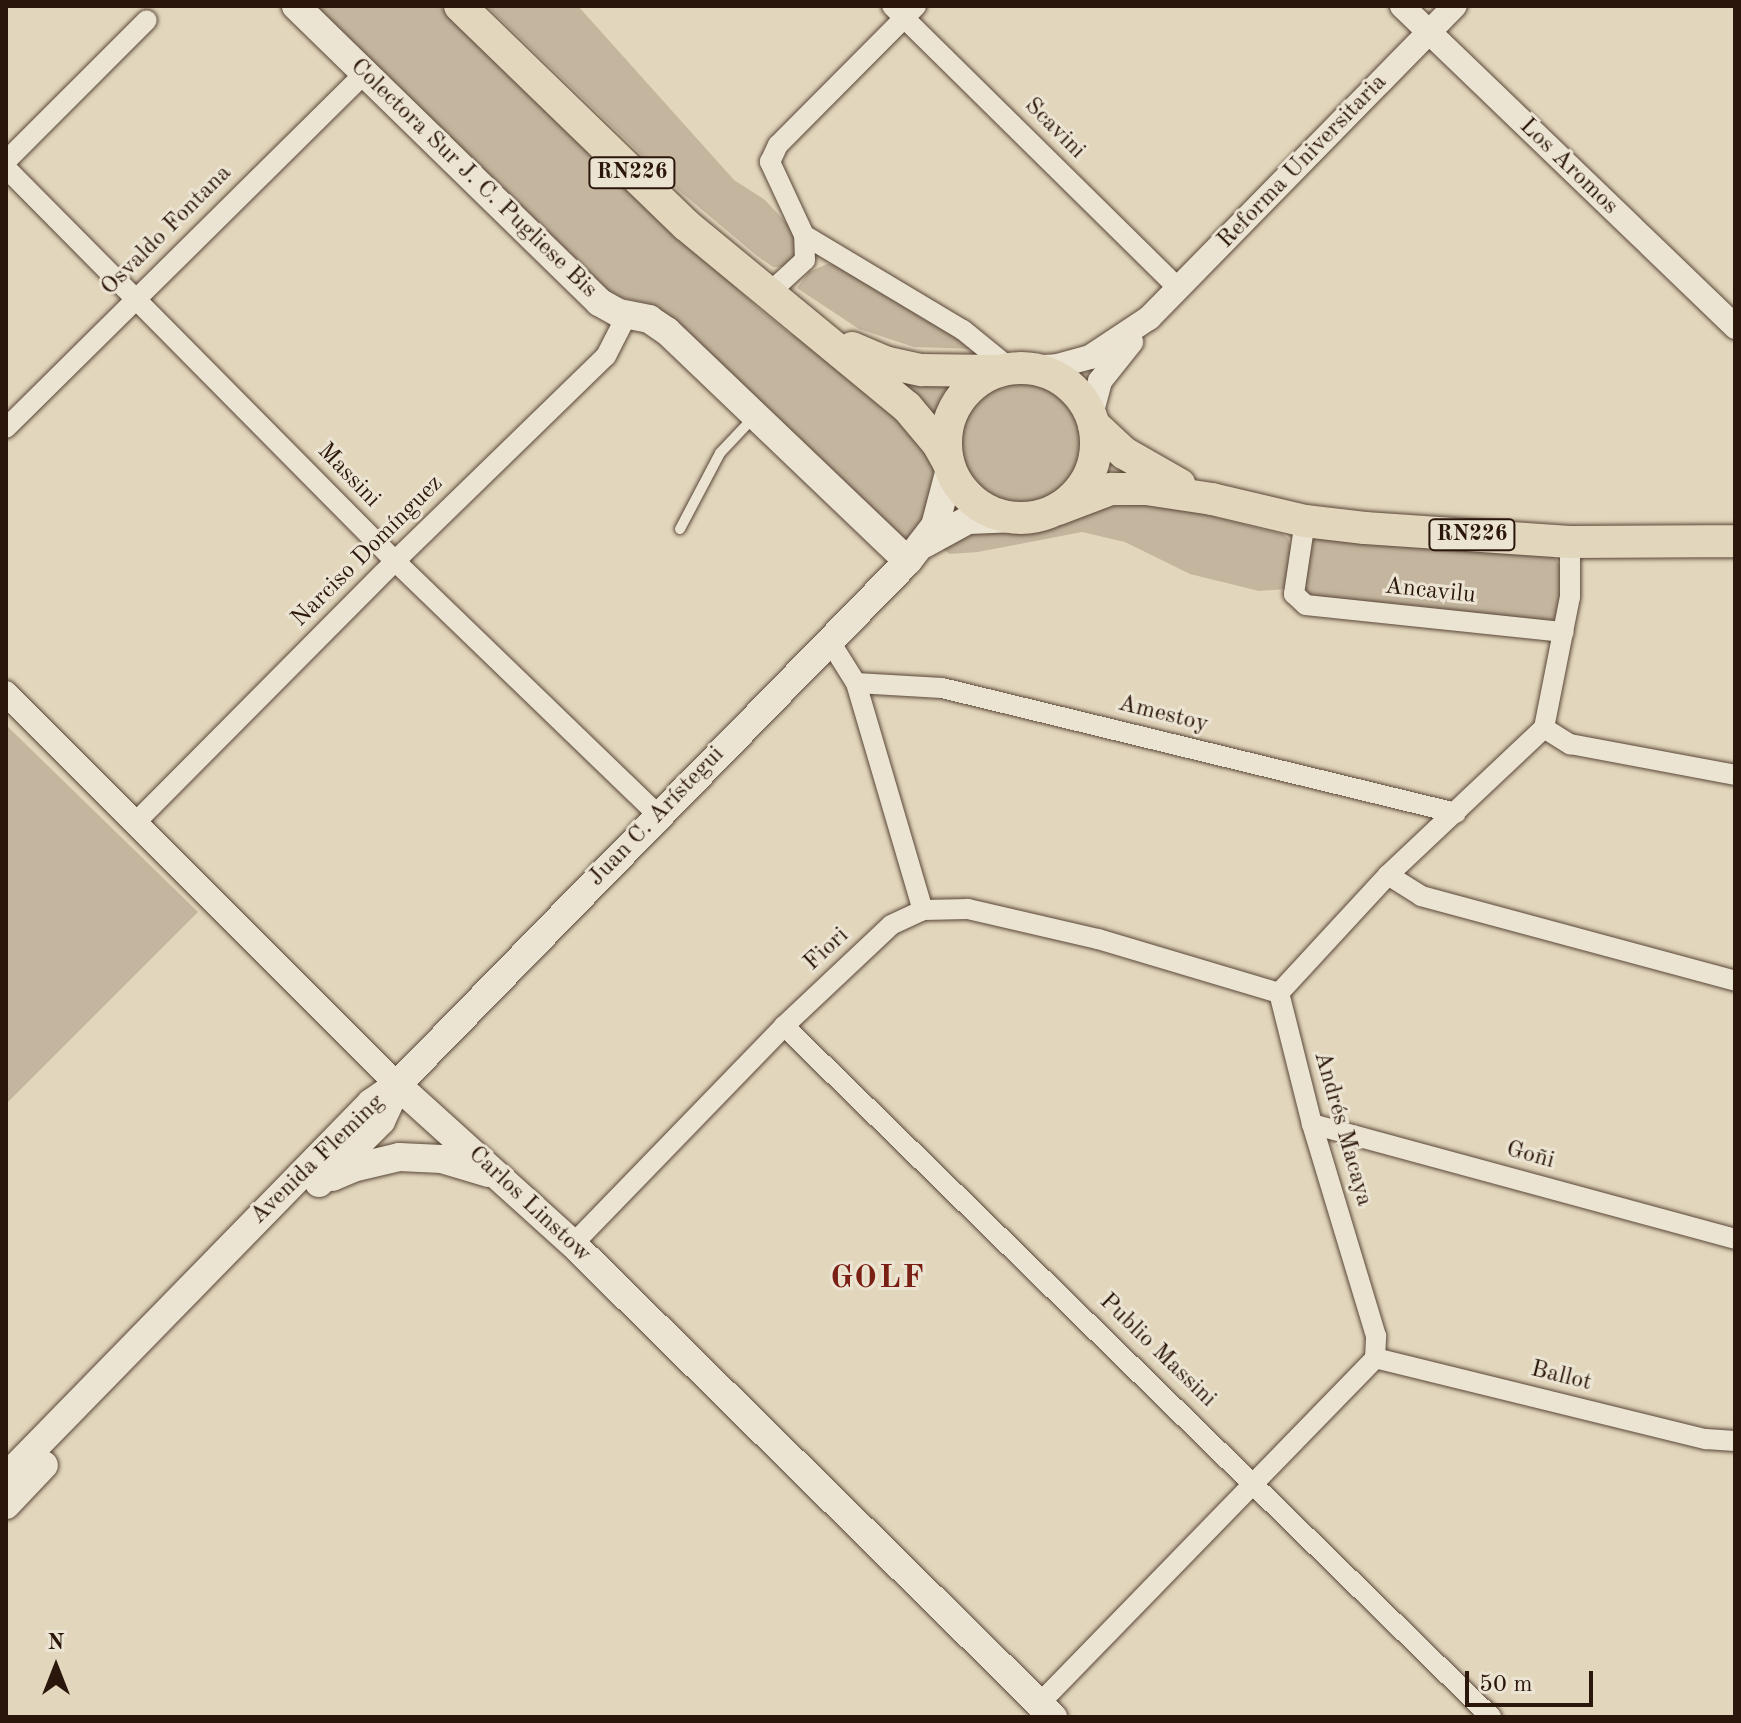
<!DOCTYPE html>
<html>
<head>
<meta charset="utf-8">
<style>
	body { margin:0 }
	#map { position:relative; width:1741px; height:1723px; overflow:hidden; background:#e2d6bc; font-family:"Old Standard TT",serif }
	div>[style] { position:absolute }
	.green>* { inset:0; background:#c3b59e }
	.round { border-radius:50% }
	.roads { filter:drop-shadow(0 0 2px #594637) drop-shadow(0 0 2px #594637) }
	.service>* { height:10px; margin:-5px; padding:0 5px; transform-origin:5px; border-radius:5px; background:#ece4d3 }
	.minor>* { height:20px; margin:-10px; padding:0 10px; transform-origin:10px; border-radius:10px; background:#ece4d3 }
	.tertiary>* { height:24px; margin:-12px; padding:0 12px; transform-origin:12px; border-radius:12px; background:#ece4d3 }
	.secondary>* { height:28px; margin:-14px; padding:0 14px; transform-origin:14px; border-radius:14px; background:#ece4d3 }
	.trunk>* { height:32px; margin:-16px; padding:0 16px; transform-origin:16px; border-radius:16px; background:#e2d6bc }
	.trunk>.ring { margin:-16px; padding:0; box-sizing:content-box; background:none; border:32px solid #e2d6bc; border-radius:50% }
	span { translate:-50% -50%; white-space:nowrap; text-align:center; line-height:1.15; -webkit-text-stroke:6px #ece4d3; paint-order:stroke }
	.shield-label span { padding:2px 6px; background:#ece4d3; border:2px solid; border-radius:6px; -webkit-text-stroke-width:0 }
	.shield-label { font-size:22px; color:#2b160b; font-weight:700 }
	.street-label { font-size:24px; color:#2b160b }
	.district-label { font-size:32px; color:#7a1f14; font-weight:700; letter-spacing:2px }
	.frame { position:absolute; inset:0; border:8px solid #2b160b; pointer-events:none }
	.north { position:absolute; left:16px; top:1627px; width:80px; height:80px; -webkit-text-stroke:6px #ece4d3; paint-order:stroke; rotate:0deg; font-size:22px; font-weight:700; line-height:32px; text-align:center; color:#2b160b }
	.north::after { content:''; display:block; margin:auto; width:28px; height:36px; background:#2b160b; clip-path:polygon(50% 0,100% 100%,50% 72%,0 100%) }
	.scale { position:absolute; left:1465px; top:1671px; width:128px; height:36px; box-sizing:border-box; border:4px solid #2b160b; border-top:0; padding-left:10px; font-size:24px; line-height:28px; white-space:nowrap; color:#2b160b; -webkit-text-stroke:6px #ece4d3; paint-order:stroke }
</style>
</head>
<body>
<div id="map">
	<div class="green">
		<div style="clip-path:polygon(313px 6px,439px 6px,758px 308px,789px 333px,850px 366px,928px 451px,939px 483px,934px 507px,907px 539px,885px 530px,650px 304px,606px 294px)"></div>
		<div style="clip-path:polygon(487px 6px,578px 6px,734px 180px,765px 200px,793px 230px,798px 243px,796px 258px,785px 267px,773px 267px,756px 255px,676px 188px)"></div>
		<div style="clip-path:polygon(827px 264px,847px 266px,975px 349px,914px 347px,859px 329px,797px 288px,809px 272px)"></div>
		<div style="clip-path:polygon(861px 357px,954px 383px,938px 425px)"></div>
		<div class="round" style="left:957px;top:379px;width:128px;height:128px"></div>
		<div style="clip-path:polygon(1138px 505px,1176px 507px,1282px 534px,1288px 538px,1292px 553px,1286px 589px,1259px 591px,1190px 574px,1125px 542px,1082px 532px,978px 552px,950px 554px,939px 547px,950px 536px,1035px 527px,1104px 506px)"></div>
		<div style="clip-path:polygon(1317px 536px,1549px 550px,1563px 570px,1559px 615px,1548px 622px,1314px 601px,1304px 591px,1310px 544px)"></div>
		<div style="clip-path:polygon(6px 725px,198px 912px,6px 1104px)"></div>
	</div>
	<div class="roads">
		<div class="service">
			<div style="left:680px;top:529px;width:86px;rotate:-62.2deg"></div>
			<div style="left:720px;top:453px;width:50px;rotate:-46.6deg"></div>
		</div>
		<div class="minor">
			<div style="left:892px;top:6px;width:403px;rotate:44.6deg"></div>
			<div style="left:6px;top:161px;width:199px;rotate:-45deg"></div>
			<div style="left:6px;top:168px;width:553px;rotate:45.29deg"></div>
			<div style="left:395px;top:561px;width:366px;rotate:44deg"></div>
			<div style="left:804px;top:235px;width:185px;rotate:30.9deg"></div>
			<div style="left:963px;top:330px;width:63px;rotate:39.2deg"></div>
			<div style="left:768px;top:294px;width:50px;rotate:-42.6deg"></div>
			<div style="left:805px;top:260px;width:25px;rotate:-92deg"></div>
			<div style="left:804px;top:235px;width:81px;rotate:-115deg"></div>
			<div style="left:770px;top:162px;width:19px;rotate:-65deg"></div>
			<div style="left:778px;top:145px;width:196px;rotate:-45.2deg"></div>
			<div style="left:6px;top:428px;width:505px;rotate:-44.68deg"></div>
			<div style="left:1305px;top:521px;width:74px;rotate:98.6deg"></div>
			<div style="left:1294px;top:594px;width:16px;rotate:43deg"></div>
			<div style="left:1306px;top:605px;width:259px;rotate:6deg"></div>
			<div style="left:829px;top:640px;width:51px;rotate:57.9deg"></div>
			<div style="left:856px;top:683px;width:237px;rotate:73.6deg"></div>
			<div style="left:856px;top:683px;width:86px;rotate:3.3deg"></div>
			<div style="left:942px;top:688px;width:529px;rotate:13.67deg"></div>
			<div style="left:1544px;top:728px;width:31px;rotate:32deg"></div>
			<div style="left:1570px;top:744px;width:168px;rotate:10.6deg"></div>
			<div style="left:137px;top:821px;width:366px;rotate:-45.2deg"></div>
			<div style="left:395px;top:561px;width:294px;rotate:-44.2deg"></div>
			<div style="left:606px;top:356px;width:46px;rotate:-62.9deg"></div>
			<div style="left:1388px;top:875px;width:39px;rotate:32deg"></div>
			<div style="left:1421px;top:896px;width:325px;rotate:15.1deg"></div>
			<div style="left:784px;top:1026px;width:989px;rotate:44.34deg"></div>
			<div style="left:1312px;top:1124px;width:438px;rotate:15.2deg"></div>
			<div style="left:573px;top:1244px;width:303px;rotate:-45.9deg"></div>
			<div style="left:784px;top:1026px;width:147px;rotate:-43.3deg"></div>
			<div style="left:891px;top:925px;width:35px;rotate:-25deg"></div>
			<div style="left:923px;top:910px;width:45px;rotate:-1.3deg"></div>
			<div style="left:968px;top:909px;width:133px;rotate:13deg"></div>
			<div style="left:1098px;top:939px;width:189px;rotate:16.6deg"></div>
			<div style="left:1375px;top:1358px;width:341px;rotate:13.8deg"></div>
			<div style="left:1706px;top:1439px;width:29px;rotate:4deg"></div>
			<div style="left:1040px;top:1703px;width:481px;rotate:-45.8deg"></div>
			<div style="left:1375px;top:1358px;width:22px;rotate:-87deg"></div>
			<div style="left:1376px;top:1336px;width:221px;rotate:-106.8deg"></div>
			<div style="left:1312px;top:1124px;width:135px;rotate:-104.1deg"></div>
			<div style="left:1279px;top:993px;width:161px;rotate:-47.3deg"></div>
			<div style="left:1388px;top:875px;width:214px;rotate:-43.3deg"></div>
			<div style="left:1544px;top:728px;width:134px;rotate:-78.8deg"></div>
			<div style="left:1570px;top:597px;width:55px;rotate:-90deg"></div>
		</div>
		<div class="tertiary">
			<div style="left:1402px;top:6px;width:463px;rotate:43.9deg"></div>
			<div style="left:1023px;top:368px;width:34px;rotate:-3deg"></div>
			<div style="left:1057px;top:366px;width:34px;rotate:-15deg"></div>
			<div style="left:1090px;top:357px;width:71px;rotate:-33.5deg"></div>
			<div style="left:1149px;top:318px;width:437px;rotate:-45.6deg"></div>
			<div style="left:1091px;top:415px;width:35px;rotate:-75deg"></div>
			<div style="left:1100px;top:381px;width:50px;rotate:-51.5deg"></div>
			<div style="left:6px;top:693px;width:554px;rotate:45.07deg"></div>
		</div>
		<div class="secondary">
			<div style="left:296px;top:6px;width:424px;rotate:44.3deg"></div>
			<div style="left:599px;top:302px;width:23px;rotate:29deg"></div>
			<div style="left:619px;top:313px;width:31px;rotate:11deg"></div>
			<div style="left:649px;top:319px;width:22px;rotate:34deg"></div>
			<div style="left:667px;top:331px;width:333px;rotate:43.7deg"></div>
			<div style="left:924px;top:544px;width:50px;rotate:-28.6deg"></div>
			<div style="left:968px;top:520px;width:49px;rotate:-2.3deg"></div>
			<div style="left:397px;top:1085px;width:237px;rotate:42.1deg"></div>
			<div style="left:573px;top:1244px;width:674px;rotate:44.58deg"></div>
			<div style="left:332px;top:1177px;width:23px;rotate:-23deg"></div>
			<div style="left:353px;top:1168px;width:47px;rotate:-13.4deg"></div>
			<div style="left:399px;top:1157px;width:43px;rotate:2.7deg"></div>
			<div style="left:442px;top:1159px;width:48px;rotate:16.9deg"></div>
			<div style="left:319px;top:1183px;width:88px;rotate:-45deg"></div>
			<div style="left:381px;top:1121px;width:38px;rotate:-65deg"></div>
			<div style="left:6px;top:1477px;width:523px;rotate:-45.7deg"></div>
			<div style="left:371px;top:1103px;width:32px;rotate:-35deg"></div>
			<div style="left:397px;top:1085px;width:732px;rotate:-45.72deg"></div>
			<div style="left:908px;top:561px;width:44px;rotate:-52.4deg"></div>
			<div style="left:935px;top:526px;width:59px;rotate:-75.3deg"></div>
			<div style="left:6px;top:1505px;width:55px;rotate:-46.5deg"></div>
		</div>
		<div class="trunk">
			<div style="left:460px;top:6px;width:315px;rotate:44.1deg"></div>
			<div style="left:686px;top:225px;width:286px;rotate:39.5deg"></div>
			<div style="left:907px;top:407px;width:48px;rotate:50deg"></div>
			<div style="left:938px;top:444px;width:21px;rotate:61deg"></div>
			<div style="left:852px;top:348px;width:39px;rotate:23deg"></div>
			<div style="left:888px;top:363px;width:35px;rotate:12deg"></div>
			<div style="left:922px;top:370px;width:76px;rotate:0.8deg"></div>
			<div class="ring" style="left:946px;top:368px;width:118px;height:118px"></div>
			<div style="left:1094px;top:425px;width:41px;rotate:43deg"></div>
			<div style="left:1124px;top:453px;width:64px;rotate:29.7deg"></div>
			<div style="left:1058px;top:509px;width:57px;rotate:-20.7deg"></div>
			<div style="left:1111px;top:489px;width:35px"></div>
			<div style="left:1146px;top:489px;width:67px;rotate:8.6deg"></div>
			<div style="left:1212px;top:499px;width:96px;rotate:13.3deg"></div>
			<div style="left:1305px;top:521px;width:60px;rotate:6.7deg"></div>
			<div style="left:1365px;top:528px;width:205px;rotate:3.9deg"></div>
			<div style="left:1570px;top:542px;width:165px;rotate:-0.3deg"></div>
		</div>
	</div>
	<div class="shield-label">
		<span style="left:632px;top:173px">RN226</span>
		<span style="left:1472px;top:535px">RN226</span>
	</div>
	<div class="street-label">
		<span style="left:1054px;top:129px;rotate:45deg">Scavini</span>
		<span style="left:1303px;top:162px;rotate:-46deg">Reforma Universitaria</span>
		<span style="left:1568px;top:167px;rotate:44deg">Los Aromos</span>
		<span style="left:473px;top:179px;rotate:44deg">Colectora Sur J. C. Pugliese Bis</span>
		<span style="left:167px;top:231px;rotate:-45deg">Osvaldo Fontana</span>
		<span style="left:348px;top:476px;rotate:46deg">Massini</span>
		<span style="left:368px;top:552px;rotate:-45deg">Narciso Domínguez</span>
		<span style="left:1430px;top:592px;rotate:6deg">Ancavilu</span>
		<span style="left:1163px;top:715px;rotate:14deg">Amestoy</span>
		<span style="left:657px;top:817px;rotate:-46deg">Juan C. Arístegui</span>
		<span style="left:827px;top:950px;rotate:-43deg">Fiori</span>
		<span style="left:1342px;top:1129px;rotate:74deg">Andrés Macaya</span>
		<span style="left:1530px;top:1156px;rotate:15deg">Goñi</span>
		<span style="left:318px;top:1160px;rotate:-44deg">Avenida Fleming</span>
		<span style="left:529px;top:1205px;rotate:43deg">Carlos Linstow</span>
		<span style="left:1157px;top:1351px;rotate:44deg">Publio Massini</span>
		<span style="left:1561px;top:1377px;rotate:14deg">Ballot</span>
	</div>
	<div class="district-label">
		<span style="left:878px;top:1279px">GOLF</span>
	</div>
	<div class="frame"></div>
	<div class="north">N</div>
	<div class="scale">50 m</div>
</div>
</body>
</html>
